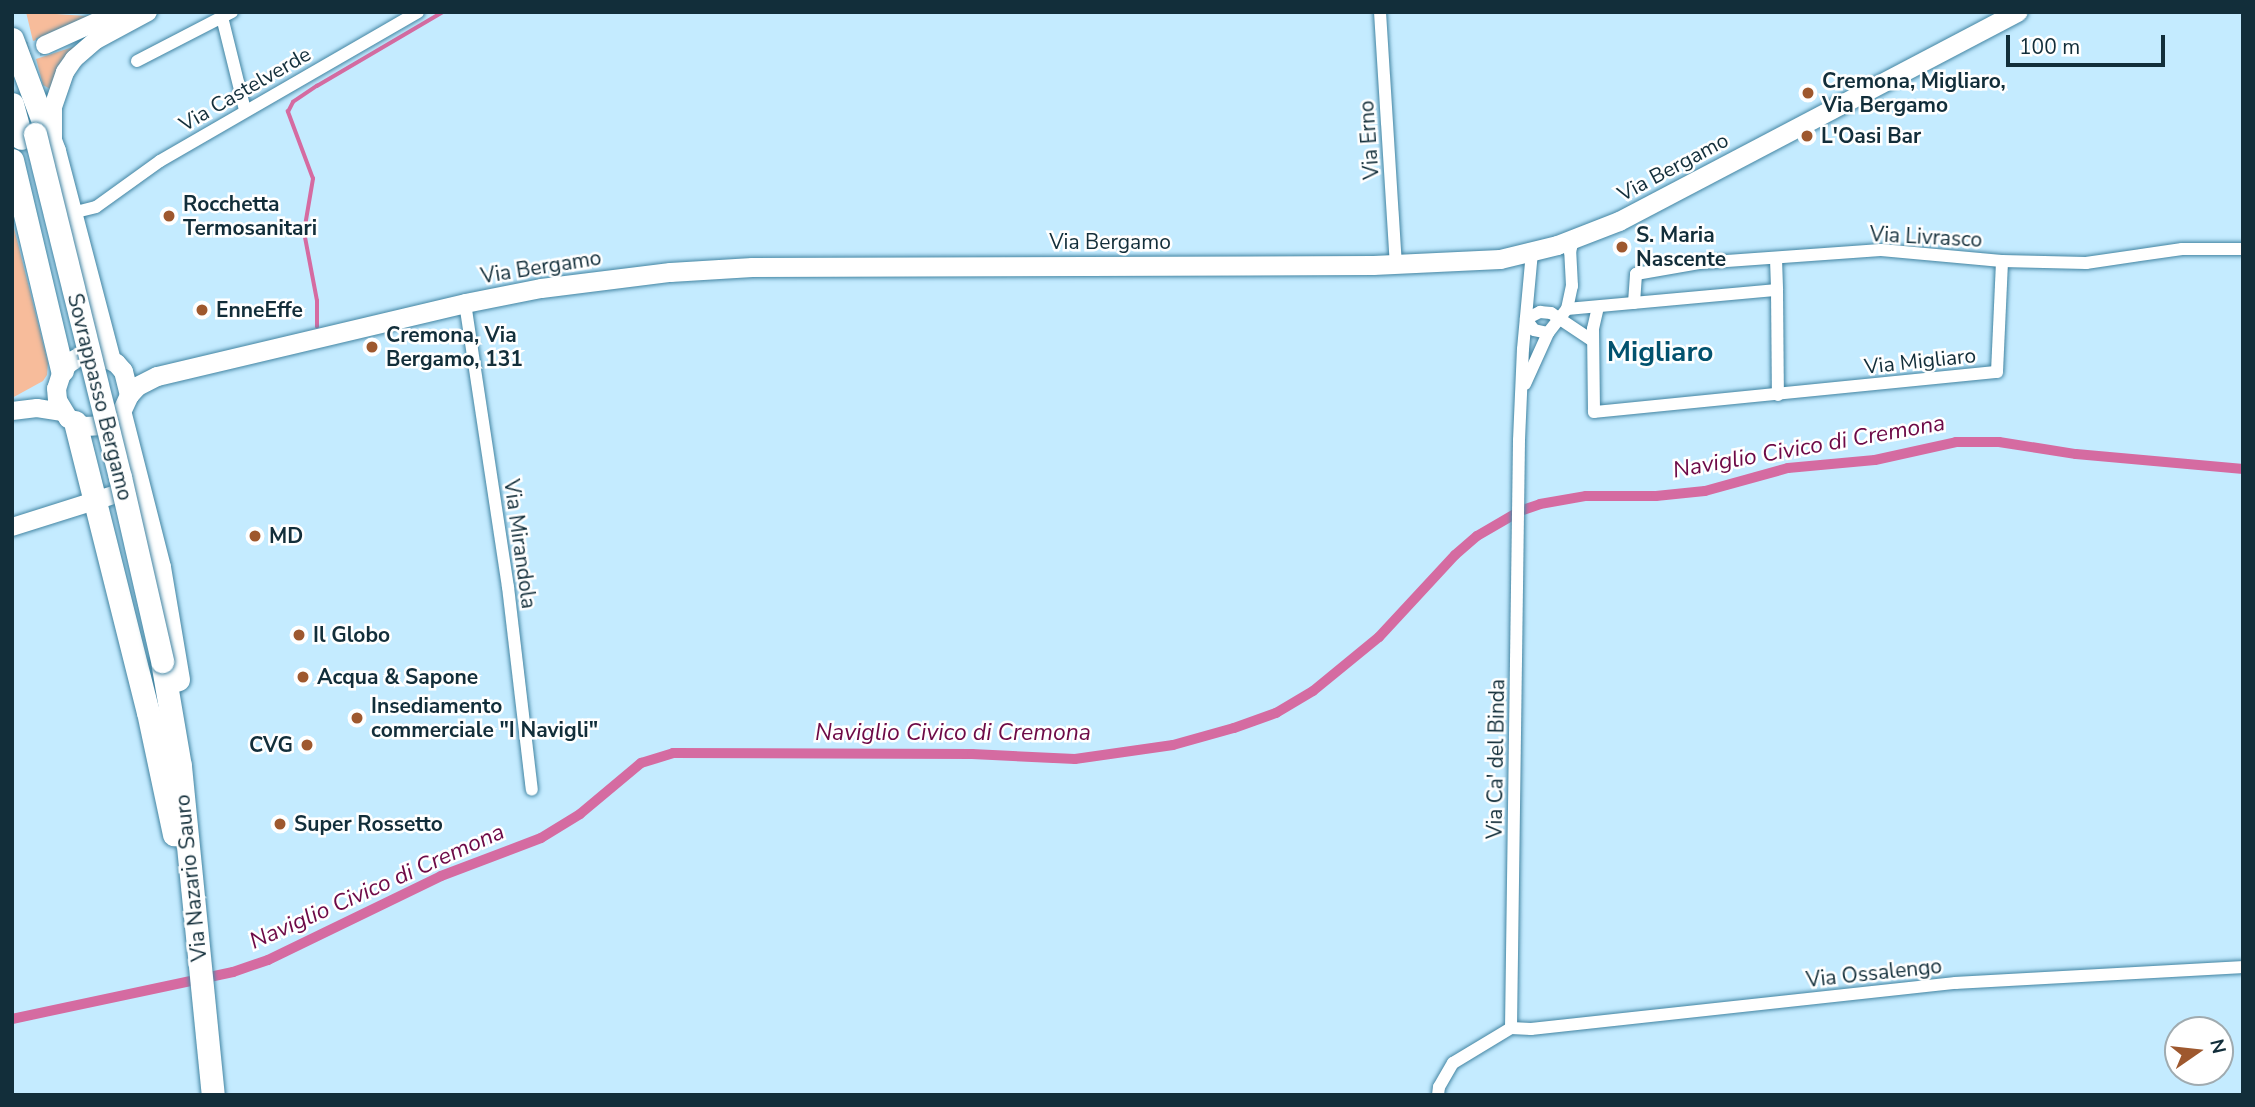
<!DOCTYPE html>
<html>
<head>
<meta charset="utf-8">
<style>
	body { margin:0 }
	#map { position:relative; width:2255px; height:1107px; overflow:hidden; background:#c4ebff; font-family:"Nunito Sans",sans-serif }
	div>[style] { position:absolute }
	.green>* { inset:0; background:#f7bc9b }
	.stream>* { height:3.5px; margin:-1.75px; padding:0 1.75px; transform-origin:1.75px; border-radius:1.75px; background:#d56ba1 }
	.canal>* { height:10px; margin:-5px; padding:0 5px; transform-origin:5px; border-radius:5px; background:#d56ba1 }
	.secondary-tunnel>* { height:18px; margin-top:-9px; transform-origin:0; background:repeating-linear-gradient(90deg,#a0c5d8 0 18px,transparent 0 27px) }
	.roads { filter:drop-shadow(0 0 2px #4284a2) drop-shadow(0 0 2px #4284a2) }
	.street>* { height:12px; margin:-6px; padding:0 6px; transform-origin:6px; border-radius:6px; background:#fff }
	.secondary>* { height:18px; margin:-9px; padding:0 9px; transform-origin:9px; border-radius:9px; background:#fff }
	.primary>* { height:19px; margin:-9.5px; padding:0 9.5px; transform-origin:9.5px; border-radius:9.5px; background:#fff }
	.highway>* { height:23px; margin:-11.5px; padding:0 11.5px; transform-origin:11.5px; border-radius:11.5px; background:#fff }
	.bridges { filter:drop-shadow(0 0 2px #4284a2) drop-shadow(0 0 2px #4284a2) }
	.highway-bridge>* { height:23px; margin:-11.5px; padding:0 11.5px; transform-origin:11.5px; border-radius:11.5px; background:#fff }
	.dots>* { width:19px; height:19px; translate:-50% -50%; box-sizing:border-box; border:4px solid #fff; border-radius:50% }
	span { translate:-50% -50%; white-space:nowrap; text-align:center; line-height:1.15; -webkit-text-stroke:5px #fff; paint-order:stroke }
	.poi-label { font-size:21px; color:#122e3a; font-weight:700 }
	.left { translate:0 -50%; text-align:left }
	.right { translate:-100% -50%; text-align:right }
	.street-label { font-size:21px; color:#122e3a }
	.water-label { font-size:23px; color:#6d0a47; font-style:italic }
	.district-label { font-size:28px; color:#02526e; font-weight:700 }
	.frame { position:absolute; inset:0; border:14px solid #122e3a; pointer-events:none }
	.north { position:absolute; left:2164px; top:1016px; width:70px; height:70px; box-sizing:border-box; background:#fff; border:2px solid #a0abb0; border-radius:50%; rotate:76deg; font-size:19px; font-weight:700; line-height:28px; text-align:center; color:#122e3a }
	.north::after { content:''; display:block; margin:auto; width:24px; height:32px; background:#9e582e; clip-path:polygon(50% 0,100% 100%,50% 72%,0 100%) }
	.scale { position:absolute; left:2006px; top:35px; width:159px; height:32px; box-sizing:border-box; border:4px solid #122e3a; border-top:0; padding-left:9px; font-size:21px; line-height:24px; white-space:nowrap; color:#122e3a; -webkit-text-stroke:5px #fff; paint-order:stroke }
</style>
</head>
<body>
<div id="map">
	<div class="green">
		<div style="clip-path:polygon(26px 12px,86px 16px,101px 12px,61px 32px,33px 41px)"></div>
		<div style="clip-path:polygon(79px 45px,52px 90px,43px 85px,36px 59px)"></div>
		<div style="clip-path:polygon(12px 220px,48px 363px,47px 375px,43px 381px,12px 398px)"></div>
	</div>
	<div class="stream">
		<div style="left:317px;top:327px;width:26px;rotate:-90deg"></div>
		<div style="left:317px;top:301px;width:70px;rotate:-100.7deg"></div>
		<div style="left:304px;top:232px;width:54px;rotate:-80.4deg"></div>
		<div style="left:313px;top:179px;width:72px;rotate:-110.5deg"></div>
		<div style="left:288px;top:112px;width:11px;rotate:-63deg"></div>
		<div style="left:293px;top:102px;width:29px;rotate:-34deg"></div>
		<div style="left:317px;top:86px;width:146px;rotate:-30.4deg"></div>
	</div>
	<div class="canal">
		<div style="left:12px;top:1019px;width:226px;rotate:-12deg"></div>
		<div style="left:233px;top:972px;width:37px;rotate:-19deg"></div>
		<div style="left:268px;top:960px;width:192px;rotate:-25.9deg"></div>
		<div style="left:441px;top:876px;width:107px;rotate:-20.8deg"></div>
		<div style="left:541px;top:838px;width:46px;rotate:-31.6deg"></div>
		<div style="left:580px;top:814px;width:80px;rotate:-39.9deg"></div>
		<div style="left:641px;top:763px;width:34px;rotate:-17deg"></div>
		<div style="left:673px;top:753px;width:299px;rotate:0.2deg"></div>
		<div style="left:972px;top:754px;width:103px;rotate:2.8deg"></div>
		<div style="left:1075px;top:759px;width:99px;rotate:-8.1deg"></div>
		<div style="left:1173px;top:745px;width:63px;rotate:-15.6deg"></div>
		<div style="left:1234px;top:728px;width:45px;rotate:-19.7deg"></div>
		<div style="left:1276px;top:713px;width:43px;rotate:-30.7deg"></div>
		<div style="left:1313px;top:691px;width:85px;rotate:-39.3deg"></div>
		<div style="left:1379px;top:637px;width:112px;rotate:-47.2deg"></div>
		<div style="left:1455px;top:555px;width:29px;rotate:-41deg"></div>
		<div style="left:1477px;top:536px;width:50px;rotate:-30.2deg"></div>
		<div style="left:1520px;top:511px;width:21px;rotate:-19deg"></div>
		<div style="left:1540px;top:504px;width:47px;rotate:-9.9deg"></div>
		<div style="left:1586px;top:496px;width:70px"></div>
		<div style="left:1656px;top:496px;width:49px;rotate:-5.8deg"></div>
		<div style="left:1705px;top:491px;width:86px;rotate:-15.5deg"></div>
		<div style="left:1788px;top:468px;width:87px;rotate:-5.3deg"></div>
		<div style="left:1875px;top:460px;width:83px;rotate:-12.5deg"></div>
		<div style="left:1956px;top:442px;width:43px"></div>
		<div style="left:1999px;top:442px;width:78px;rotate:8.9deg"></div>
		<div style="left:2076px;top:454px;width:168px;rotate:5.1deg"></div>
	</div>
	<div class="secondary-tunnel">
		<div style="left:12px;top:54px;width:34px;rotate:-15deg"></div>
	</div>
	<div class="roads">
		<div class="street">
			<div style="left:1380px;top:12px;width:254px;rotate:86.4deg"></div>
			<div style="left:221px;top:13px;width:100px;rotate:76.1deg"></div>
			<div style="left:137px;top:61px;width:107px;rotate:-27.3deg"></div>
			<div style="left:70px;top:208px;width:10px;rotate:17deg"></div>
			<div style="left:80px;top:211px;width:16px;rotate:-14deg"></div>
			<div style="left:96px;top:207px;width:79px;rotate:-35.7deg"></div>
			<div style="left:160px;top:161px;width:298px;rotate:-30deg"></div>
			<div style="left:1776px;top:259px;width:31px;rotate:88deg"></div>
			<div style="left:465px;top:303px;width:287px;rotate:81.4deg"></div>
			<div style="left:508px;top:587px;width:204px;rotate:83.3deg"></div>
			<div style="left:1634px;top:303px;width:29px;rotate:-86deg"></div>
			<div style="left:1636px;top:274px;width:64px;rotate:-9.9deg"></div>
			<div style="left:1699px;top:263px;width:182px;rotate:-4.1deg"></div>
			<div style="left:1881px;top:250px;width:121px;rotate:5.2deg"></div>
			<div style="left:2002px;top:261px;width:84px;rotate:1.4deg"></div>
			<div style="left:2086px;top:263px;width:97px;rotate:-8.3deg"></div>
			<div style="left:2182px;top:249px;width:61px"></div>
			<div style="left:1598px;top:307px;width:23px;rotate:103deg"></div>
			<div style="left:1593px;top:329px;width:83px;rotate:89.3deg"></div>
			<div style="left:1594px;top:412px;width:405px;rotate:-5.7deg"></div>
			<div style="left:1997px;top:372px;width:111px;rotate:-87.4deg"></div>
			<div style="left:1567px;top:309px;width:211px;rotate:-5.2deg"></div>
			<div style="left:1777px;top:290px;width:105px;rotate:89.5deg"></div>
			<div style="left:1548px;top:333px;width:14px;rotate:-168deg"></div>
			<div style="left:1534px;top:330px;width:14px;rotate:-126deg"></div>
			<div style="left:1526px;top:319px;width:16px;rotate:-27deg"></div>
			<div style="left:1540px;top:312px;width:11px;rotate:5deg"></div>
			<div style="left:1551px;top:313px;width:50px;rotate:33.7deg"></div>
			<div style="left:1525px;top:384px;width:56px;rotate:-65.7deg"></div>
			<div style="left:1548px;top:333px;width:31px;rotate:-52deg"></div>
			<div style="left:1567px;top:309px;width:24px;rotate:-78deg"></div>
			<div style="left:1572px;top:286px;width:34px;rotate:-93deg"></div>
			<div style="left:1570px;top:252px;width:12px;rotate:-76deg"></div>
			<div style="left:1511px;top:1028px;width:20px;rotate:3deg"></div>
			<div style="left:1531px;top:1029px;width:427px;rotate:-6.2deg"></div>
			<div style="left:1956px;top:983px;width:287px;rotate:-3.2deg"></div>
			<div style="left:1438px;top:1095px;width:8px;rotate:-83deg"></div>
			<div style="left:1439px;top:1087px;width:28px;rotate:-60deg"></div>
			<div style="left:1453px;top:1063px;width:68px;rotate:-31.1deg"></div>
			<div style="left:1511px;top:1028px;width:588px;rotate:-89.22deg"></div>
			<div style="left:1519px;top:440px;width:91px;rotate:-87.5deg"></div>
			<div style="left:1523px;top:349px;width:97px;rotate:-84.7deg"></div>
		</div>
		<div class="secondary">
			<div style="left:45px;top:45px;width:80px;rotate:-24.3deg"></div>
			<div style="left:53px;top:141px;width:34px;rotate:-90deg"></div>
			<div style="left:53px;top:107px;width:37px;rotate:-71deg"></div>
			<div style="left:65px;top:72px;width:16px;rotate:-55deg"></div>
			<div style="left:74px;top:59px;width:29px;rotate:-41deg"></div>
			<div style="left:96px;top:40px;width:59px;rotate:-28.3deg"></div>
			<div style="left:12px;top:411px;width:25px;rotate:-7deg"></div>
			<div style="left:37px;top:408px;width:26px;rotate:9deg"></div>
			<div style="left:12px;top:527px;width:130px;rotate:-17.5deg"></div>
		</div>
		<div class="primary">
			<div style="left:129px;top:395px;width:25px;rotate:-104deg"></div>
			<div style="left:123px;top:371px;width:11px;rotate:-131deg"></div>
			<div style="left:116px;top:363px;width:20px;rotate:-153deg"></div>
			<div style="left:98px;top:354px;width:20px;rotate:171deg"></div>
			<div style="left:78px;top:357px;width:10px;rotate:151deg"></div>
			<div style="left:69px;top:362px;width:11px;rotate:131deg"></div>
			<div style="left:62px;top:370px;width:19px;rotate:108deg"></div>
			<div style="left:56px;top:388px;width:12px;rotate:85deg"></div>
			<div style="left:57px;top:400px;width:21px;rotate:59deg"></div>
			<div style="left:68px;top:418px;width:18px;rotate:27deg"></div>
			<div style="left:84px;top:426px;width:20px;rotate:-3deg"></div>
			<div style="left:104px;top:425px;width:19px;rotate:-35deg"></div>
			<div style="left:120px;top:414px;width:21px;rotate:-65deg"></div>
			<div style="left:129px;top:395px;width:12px;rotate:-48deg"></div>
			<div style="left:137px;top:386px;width:22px;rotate:-27deg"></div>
			<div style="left:157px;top:376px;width:317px;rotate:-13.3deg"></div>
			<div style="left:465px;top:303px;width:77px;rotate:-11.2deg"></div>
			<div style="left:541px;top:288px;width:130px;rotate:-7.1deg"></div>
			<div style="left:670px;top:272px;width:82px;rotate:-3.5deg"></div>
			<div style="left:752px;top:267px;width:621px;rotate:-0.18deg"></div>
			<div style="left:1373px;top:265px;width:127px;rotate:-2.7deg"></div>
			<div style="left:1500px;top:259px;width:59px;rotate:-13.8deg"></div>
			<div style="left:1557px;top:245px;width:66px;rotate:-21.2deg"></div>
			<div style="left:1619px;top:221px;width:450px;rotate:-27.7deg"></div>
		</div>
		<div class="highway">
			<div style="left:12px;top:39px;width:120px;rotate:69.4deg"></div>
			<div style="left:54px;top:151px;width:213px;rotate:75.3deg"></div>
			<div style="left:12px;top:104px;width:35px;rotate:75deg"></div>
			<div style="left:12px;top:160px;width:216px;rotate:76.6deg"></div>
			<div style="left:120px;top:414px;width:158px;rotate:75.7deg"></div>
			<div style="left:159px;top:567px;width:114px;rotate:80.4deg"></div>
			<div style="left:75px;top:422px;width:299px;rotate:75.9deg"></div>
			<div style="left:148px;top:712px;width:125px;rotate:78deg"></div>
			<div style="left:162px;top:661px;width:107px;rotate:80.3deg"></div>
			<div style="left:180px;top:766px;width:331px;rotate:84.3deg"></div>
		</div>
	</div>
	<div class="bridges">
		<div class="highway-bridge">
			<div style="left:35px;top:134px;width:353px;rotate:76.1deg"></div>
			<div style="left:120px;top:477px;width:189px;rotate:77.1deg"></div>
		</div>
	</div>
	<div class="dots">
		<div style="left:1808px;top:93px;background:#9e582e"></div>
		<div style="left:1807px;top:136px;background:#9e582e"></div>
		<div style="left:169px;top:216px;background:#9e582e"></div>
		<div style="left:1622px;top:247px;background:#9e582e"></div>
		<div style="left:202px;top:310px;background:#9e582e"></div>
		<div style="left:372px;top:347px;background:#9e582e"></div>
		<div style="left:255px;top:536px;background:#9e582e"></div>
		<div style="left:299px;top:635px;background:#9e582e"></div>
		<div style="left:303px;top:677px;background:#9e582e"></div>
		<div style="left:357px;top:718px;background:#9e582e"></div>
		<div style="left:307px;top:745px;background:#9e582e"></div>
		<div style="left:280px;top:824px;background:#9e582e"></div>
	</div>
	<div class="poi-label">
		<span class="left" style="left:1822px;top:93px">Cremona, Migliaro,<br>Via Bergamo</span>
		<span class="left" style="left:1821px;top:136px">L'Oasi Bar</span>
		<span class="left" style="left:183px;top:216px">Rocchetta<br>Termosanitari</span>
		<span class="left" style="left:1636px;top:247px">S. Maria<br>Nascente</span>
		<span class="left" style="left:216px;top:310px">EnneEffe</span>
		<span class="left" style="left:386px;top:347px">Cremona, Via<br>Bergamo, 131</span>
		<span class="left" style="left:269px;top:536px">MD</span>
		<span class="left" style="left:313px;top:635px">Il Globo</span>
		<span class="left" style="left:317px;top:677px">Acqua &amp; Sapone</span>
		<span class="left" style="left:371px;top:718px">Insediamento<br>commerciale "I Navigli"</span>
		<span class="right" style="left:293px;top:745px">CVG</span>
		<span class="left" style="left:294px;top:824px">Super Rossetto</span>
	</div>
	<div class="street-label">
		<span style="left:245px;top:89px;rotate:-30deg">Via Castelverde</span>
		<span style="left:1369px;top:140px;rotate:-94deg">Via Erno</span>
		<span style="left:1673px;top:167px;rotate:-28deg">Via Bergamo</span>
		<span style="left:1926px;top:237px;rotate:3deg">Via Livrasco</span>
		<span style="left:1110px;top:242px">Via Bergamo</span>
		<span style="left:541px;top:267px;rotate:-9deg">Via Bergamo</span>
		<span style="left:1920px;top:361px;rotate:-6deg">Via Migliaro</span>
		<span style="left:100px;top:397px;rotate:76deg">Sovrappasso Bergamo</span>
		<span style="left:520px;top:544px;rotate:82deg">Via Mirandola</span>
		<span style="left:1496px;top:759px;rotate:-89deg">Via Ca' del Binda</span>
		<span style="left:191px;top:878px;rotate:-96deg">Via Nazario Sauro</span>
		<span style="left:1874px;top:973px;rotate:-6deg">Via Ossalengo</span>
	</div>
	<div class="water-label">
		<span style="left:1809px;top:447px;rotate:-10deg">Naviglio Civico di Cremona</span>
		<span style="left:953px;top:733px">Naviglio Civico di Cremona</span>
		<span style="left:377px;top:887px;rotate:-24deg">Naviglio Civico di Cremona</span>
	</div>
	<div class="district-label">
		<span style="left:1660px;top:352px">Migliaro</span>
	</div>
	<div class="frame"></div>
	<div class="north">N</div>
	<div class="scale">100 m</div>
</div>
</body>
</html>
